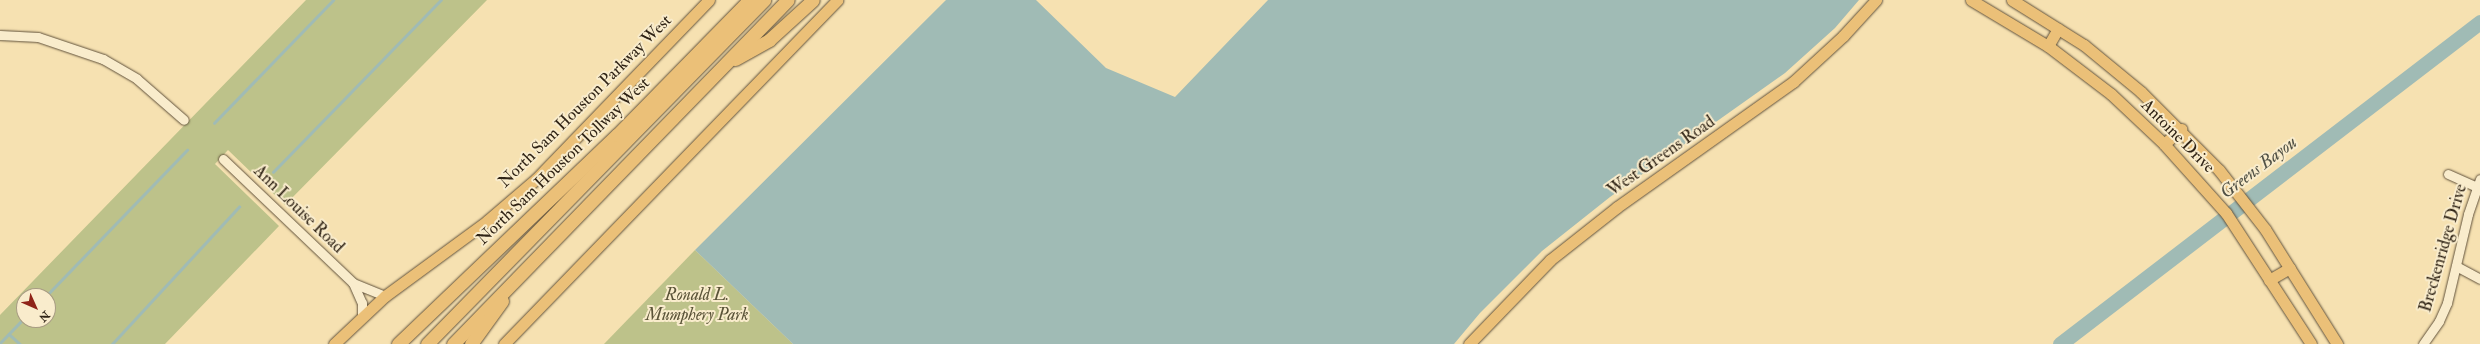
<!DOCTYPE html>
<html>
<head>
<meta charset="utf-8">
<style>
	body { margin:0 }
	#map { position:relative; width:2480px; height:344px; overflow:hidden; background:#f6e1b1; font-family:"IM FELL Double Pica",serif }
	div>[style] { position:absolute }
	.green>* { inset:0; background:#bdc28a }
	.water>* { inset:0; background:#a0bbb5 }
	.stream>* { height:2.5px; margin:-1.25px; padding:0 1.25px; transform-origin:1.25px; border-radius:1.25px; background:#a0bbb5 }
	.river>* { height:15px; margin:-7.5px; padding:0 7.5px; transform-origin:7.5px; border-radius:7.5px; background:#a0bbb5 }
	.roads { filter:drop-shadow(0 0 1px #61523c) drop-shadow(0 0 1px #61523c) }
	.minor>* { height:9px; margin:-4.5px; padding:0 4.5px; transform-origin:4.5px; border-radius:4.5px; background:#f9eccc }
	.major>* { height:11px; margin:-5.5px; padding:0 5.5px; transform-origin:5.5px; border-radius:5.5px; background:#ebc078 }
	.highway>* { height:13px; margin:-6.5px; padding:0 6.5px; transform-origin:6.5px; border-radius:6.5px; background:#ebc078 }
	span { translate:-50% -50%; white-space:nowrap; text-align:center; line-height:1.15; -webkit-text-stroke:4px #f9eccc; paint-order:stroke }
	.street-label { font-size:17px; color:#2f2315 }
	.park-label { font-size:17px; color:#5a5338; font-style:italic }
	.water-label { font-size:18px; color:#515145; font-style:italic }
	.north { position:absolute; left:16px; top:288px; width:40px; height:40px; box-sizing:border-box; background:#f9eccc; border:1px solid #a89c83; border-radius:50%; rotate:135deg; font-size:11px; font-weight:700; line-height:16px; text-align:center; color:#2f2315 }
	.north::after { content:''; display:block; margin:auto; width:14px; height:18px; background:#8f2418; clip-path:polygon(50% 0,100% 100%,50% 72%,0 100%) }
</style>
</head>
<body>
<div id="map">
	<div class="green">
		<div style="clip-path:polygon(evenodd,306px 0,487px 0,285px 205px,228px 150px,215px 164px,279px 226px,165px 344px,0 344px,0 315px,306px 0,24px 296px,48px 296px,48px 320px,24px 320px,24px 296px)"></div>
		<div style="clip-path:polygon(695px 250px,793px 344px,604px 344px)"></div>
	</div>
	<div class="water">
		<div style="clip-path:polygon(946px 0,1036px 0,1106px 68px,1175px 97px,1268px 0,1859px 0,1835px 28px,1785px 73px,1610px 197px,1542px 251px,1480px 313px,1454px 344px,793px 344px,695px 250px)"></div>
	</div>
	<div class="stream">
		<div style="left:214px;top:123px;width:171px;rotate:-45.9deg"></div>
		<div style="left:273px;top:172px;width:240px;rotate:-45.7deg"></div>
		<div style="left:46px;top:296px;width:203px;rotate:-46deg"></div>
		<div style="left:9px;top:334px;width:15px;rotate:42deg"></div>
		<div style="left:0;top:343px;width:35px;rotate:-46deg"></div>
		<div style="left:112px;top:344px;width:187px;rotate:-47.2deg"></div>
	</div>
	<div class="river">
		<div style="left:2060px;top:344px;width:529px;rotate:-37.48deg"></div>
	</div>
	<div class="roads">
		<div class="minor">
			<div style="left:0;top:35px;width:38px;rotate:3deg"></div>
			<div style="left:38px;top:37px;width:69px;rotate:18.7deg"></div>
			<div style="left:103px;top:59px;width:39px;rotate:30deg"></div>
			<div style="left:137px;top:79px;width:62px;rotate:41.1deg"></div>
			<div style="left:223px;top:159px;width:180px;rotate:43.6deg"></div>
			<div style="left:353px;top:283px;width:35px;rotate:22deg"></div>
			<div style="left:2448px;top:174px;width:32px;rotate:24deg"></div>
			<div style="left:2456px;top:266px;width:27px;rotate:28deg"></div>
			<div style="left:353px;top:283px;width:22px;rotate:66deg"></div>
			<div style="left:362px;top:303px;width:14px;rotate:90deg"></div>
			<div style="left:2423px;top:344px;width:28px;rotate:-55deg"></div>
			<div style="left:2439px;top:321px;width:20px;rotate:-66deg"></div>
			<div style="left:2447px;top:303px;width:91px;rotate:-76.7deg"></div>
			<div style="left:2468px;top:214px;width:37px;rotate:-71deg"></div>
		</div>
		<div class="major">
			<div style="left:1971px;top:0;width:90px;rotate:30.9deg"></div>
			<div style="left:2048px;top:46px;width:79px;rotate:37.3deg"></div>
			<div style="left:2111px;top:94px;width:73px;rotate:43.3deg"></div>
			<div style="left:2164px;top:144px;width:93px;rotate:48.1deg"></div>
			<div style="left:2226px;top:213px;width:156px;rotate:57deg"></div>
			<div style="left:2012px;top:0;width:85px;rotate:32deg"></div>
			<div style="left:2084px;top:45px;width:74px;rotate:39.5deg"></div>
			<div style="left:2141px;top:92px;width:110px;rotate:45deg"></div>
			<div style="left:2219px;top:170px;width:75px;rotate:52.1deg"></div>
			<div style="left:2265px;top:229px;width:136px;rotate:57.9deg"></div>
			<div style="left:2048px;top:46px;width:20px;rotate:-60deg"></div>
			<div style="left:2164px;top:144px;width:23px;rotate:-41deg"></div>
			<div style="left:2269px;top:280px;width:24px;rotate:-30deg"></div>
			<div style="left:334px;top:344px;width:70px;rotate:-43.3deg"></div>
			<div style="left:385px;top:296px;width:127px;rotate:-36.3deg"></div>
			<div style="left:487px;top:221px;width:65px;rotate:-40.6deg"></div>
			<div style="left:536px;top:179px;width:249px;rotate:-46deg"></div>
			<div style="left:504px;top:344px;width:479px;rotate:-45.9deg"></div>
			<div style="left:1469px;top:344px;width:117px;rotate:-46deg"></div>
			<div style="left:1550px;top:260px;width:85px;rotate:-38.3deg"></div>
			<div style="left:1617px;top:207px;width:216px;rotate:-35.4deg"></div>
			<div style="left:1793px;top:82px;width:68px;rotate:-42.6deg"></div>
			<div style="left:1843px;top:36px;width:49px;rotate:-47.5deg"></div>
		</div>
		<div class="highway">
			<div style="left:735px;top:59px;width:39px;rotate:-29deg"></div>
			<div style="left:769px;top:40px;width:59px;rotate:-42.3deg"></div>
			<div style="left:398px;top:344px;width:303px;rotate:-43.7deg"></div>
			<div style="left:617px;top:135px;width:189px;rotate:-45.6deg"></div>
			<div style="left:427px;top:344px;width:482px;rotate:-45.6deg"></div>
			<div style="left:453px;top:344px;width:480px;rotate:-45.8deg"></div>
			<div style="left:471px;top:344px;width:53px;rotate:-54.2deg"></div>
		</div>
	</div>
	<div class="street-label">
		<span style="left:585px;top:101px;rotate:-45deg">North Sam Houston Parkway West</span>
		<span style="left:2178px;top:136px;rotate:45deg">Antoine Drive</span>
		<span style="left:1661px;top:156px;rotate:-35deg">West Greens Road</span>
		<span style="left:563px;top:161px;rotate:-44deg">North Sam Houston Tollway West</span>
		<span style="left:299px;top:209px;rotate:44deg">Ann Louise Road</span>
		<span style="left:2443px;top:248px;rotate:-74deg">Breckenridge Drive</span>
	</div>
	<div class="park-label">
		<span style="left:697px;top:305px">Ronald L.<br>Mumphery Park</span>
	</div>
	<div class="water-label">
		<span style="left:2259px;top:168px;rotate:-37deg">Greens Bayou</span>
	</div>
	<div class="north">N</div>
</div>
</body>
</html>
